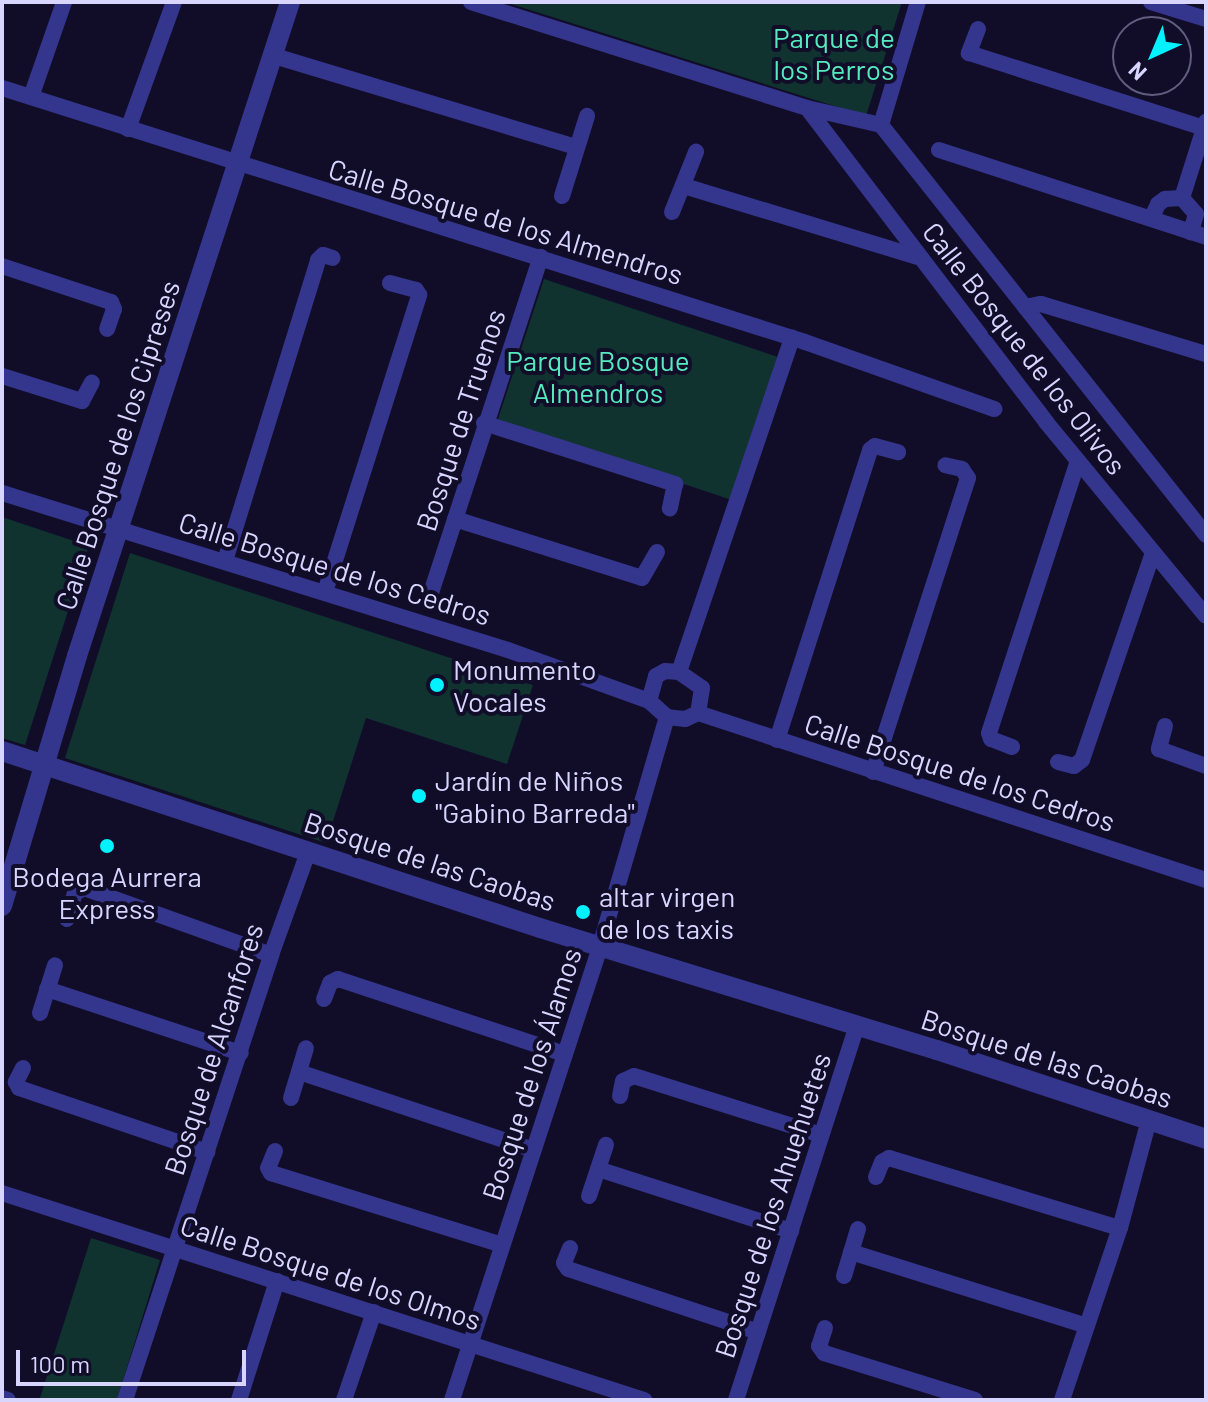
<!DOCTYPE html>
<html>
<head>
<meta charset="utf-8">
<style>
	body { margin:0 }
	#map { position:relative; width:1208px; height:1402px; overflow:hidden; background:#110d29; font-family:Barlow,sans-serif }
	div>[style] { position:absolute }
	.green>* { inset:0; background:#103330 }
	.minor>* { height:16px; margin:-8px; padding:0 8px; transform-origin:8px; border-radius:8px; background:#34358c }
	.tertiary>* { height:20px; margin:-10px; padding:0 10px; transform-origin:10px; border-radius:10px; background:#34358c }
	.dots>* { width:22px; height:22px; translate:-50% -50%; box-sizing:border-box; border:4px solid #110d29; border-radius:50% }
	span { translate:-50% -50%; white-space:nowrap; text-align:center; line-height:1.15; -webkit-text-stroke:8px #110d29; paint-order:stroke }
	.park-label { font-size:28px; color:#56ebbf }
	.street-label { font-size:28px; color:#d8d5ff }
	.poi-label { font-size:28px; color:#d8d5ff }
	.left { translate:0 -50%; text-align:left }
	.frame { position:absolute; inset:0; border:4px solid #d8d5ff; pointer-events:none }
	.north { position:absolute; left:1112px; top:16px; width:80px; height:80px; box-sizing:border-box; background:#110d29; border:2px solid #615d7f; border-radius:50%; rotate:224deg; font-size:22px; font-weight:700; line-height:32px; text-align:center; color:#d8d5ff }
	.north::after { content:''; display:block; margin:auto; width:28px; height:36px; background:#01f1ff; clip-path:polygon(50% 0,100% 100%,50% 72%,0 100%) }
	.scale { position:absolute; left:16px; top:1350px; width:230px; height:36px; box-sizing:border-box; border:4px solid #d8d5ff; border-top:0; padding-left:10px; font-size:24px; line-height:28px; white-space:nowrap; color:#d8d5ff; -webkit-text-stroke:6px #110d29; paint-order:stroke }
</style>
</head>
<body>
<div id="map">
	<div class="green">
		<div style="clip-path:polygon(505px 2px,902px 2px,866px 116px)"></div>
		<div style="clip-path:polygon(544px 279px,778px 357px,732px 500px,497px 422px)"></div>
		<div style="clip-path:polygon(2px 517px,89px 546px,25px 745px,2px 738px)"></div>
		<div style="clip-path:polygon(130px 553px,533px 685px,507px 764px,366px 718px,326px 843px,65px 758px)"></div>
		<div style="clip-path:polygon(91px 1238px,160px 1260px,117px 1400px,47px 1400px,40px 1398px)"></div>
	</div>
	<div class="minor">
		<div style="left:471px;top:2px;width:352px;rotate:17.5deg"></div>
		<div style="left:807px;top:108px;width:76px;rotate:12.9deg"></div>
		<div style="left:1151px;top:2px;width:58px;rotate:17.2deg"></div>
		<div style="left:978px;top:29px;width:26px;rotate:111deg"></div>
		<div style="left:969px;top:53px;width:247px;rotate:17.7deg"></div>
		<div style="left:271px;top:55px;width:319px;rotate:16.8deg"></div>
		<div style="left:2px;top:88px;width:842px;rotate:17.55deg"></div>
		<div style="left:805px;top:342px;width:201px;rotate:19.5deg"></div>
		<div style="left:31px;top:97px;width:101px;rotate:-70.8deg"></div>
		<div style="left:807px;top:108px;width:395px;rotate:52.7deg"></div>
		<div style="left:1046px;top:422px;width:251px;rotate:50.5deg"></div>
		<div style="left:881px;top:125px;width:523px;rotate:51.6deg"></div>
		<div style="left:881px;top:125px;width:128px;rotate:-73.3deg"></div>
		<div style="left:128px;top:129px;width:135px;rotate:-70.1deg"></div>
		<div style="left:939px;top:150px;width:281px;rotate:18deg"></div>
		<div style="left:684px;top:186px;width:248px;rotate:16.9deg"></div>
		<div style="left:562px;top:196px;width:84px;rotate:-72.6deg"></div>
		<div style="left:1182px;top:198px;width:80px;rotate:-72.5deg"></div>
		<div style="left:672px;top:212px;width:65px;rotate:-68.2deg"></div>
		<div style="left:1152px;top:217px;width:14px;rotate:-65deg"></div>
		<div style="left:1158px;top:204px;width:9px;rotate:-36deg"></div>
		<div style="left:1165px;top:199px;width:17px;rotate:-3deg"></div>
		<div style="left:1182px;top:198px;width:21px;rotate:49deg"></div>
		<div style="left:1196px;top:214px;width:19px;rotate:106deg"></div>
		<div style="left:2px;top:266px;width:115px;rotate:18.3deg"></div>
		<div style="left:111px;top:302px;width:8px;rotate:67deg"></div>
		<div style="left:114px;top:309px;width:21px;rotate:109deg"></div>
		<div style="left:1025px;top:307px;width:16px;rotate:-11deg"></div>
		<div style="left:1041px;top:304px;width:172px;rotate:16.9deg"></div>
		<div style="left:2px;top:376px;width:84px;rotate:17.4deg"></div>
		<div style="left:82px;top:401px;width:21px;rotate:-62deg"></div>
		<div style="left:484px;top:423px;width:201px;rotate:17.7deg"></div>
		<div style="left:675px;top:484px;width:25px;rotate:102deg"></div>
		<div style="left:2px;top:493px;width:530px;rotate:17.24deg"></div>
		<div style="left:508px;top:650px;width:150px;rotate:19.9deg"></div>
		<div style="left:455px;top:519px;width:196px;rotate:17.5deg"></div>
		<div style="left:642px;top:578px;width:30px;rotate:-60deg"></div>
		<div style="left:225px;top:561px;width:315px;rotate:-72.8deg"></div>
		<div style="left:318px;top:260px;width:7px;rotate:-45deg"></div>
		<div style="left:323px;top:255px;width:10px;rotate:17deg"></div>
		<div style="left:325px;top:592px;width:312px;rotate:-72.4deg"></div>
		<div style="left:419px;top:295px;width:6px;rotate:-121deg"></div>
		<div style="left:416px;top:290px;width:27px;rotate:-165deg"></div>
		<div style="left:429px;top:599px;width:360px;rotate:-71.9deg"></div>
		<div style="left:665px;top:671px;width:14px;rotate:4deg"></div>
		<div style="left:679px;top:672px;width:28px;rotate:35deg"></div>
		<div style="left:702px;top:688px;width:25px;rotate:99deg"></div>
		<div style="left:698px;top:713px;width:14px;rotate:155deg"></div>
		<div style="left:685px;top:719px;width:18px;rotate:-174deg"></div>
		<div style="left:667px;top:717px;width:24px;rotate:-138deg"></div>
		<div style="left:649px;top:701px;width:26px;rotate:-74deg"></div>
		<div style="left:656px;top:676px;width:10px;rotate:-29deg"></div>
		<div style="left:679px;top:672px;width:353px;rotate:-71.3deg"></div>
		<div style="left:698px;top:713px;width:535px;rotate:18.2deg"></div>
		<div style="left:1165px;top:726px;width:24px;rotate:105deg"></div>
		<div style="left:1159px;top:749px;width:50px;rotate:19.9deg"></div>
		<div style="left:777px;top:740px;width:305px;rotate:-72.2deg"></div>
		<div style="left:870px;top:450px;width:6px;rotate:-39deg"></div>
		<div style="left:875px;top:446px;width:24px;rotate:15deg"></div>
		<div style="left:1012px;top:747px;width:22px;rotate:-159deg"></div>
		<div style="left:991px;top:739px;width:6px;rotate:-108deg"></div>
		<div style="left:989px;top:733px;width:286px;rotate:-71.9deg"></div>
		<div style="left:1058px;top:762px;width:16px;rotate:14deg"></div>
		<div style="left:1074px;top:766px;width:10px;rotate:-37deg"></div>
		<div style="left:1082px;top:760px;width:219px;rotate:-71.1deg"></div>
		<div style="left:873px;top:772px;width:309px;rotate:-72.1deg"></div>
		<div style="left:968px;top:478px;width:11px;rotate:-124deg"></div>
		<div style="left:962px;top:469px;width:17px;rotate:-167deg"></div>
		<div style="left:67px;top:919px;width:27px;rotate:-73deg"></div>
		<div style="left:75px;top:893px;width:10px;rotate:-29deg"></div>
		<div style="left:84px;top:888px;width:199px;rotate:19.7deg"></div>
		<div style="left:47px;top:989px;width:204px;rotate:18.3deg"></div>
		<div style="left:324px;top:999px;width:17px;rotate:-69deg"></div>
		<div style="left:330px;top:983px;width:9px;rotate:-27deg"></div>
		<div style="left:338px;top:979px;width:239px;rotate:18.3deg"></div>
		<div style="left:40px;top:1013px;width:50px;rotate:-72.6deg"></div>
		<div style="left:23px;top:1068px;width:16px;rotate:117deg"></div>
		<div style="left:16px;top:1082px;width:7px;rotate:63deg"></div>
		<div style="left:19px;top:1088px;width:199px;rotate:18.8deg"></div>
		<div style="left:299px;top:1072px;width:247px;rotate:18.4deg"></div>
		<div style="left:620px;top:1096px;width:15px;rotate:-79deg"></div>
		<div style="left:623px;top:1081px;width:12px;rotate:-24deg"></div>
		<div style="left:634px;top:1076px;width:196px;rotate:17.5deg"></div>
		<div style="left:291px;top:1098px;width:52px;rotate:-73.3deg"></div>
		<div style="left:275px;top:1151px;width:18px;rotate:112deg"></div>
		<div style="left:268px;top:1168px;width:6px;rotate:59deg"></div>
		<div style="left:271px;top:1173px;width:242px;rotate:17.3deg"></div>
		<div style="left:598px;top:1169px;width:203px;rotate:17.8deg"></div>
		<div style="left:876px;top:1177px;width:16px;rotate:-68deg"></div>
		<div style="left:882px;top:1162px;width:8px;rotate:-30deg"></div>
		<div style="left:889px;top:1158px;width:241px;rotate:16.9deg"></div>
		<div style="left:2px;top:1193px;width:675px;rotate:17.87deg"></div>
		<div style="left:589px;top:1196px;width:54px;rotate:-71.6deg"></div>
		<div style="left:570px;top:1248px;width:16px;rotate:112deg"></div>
		<div style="left:564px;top:1263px;width:7px;rotate:56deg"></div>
		<div style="left:568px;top:1269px;width:200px;rotate:18.3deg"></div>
		<div style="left:851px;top:1252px;width:247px;rotate:17.4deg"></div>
		<div style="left:844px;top:1276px;width:49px;rotate:-73.4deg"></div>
		<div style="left:825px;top:1328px;width:19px;rotate:108deg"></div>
		<div style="left:819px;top:1346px;width:9px;rotate:54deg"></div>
		<div style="left:824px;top:1353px;width:158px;rotate:17.3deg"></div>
		<div style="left:2px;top:1398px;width:6px;rotate:18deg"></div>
		<div style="left:125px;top:1400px;width:468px;rotate:-71.8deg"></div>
		<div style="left:271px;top:955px;width:109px;rotate:-70.2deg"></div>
		<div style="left:239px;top:1400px;width:125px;rotate:-72.3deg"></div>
		<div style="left:344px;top:1400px;width:93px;rotate:-71.2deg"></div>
		<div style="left:452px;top:1400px;width:478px;rotate:-71.9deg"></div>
		<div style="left:600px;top:946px;width:239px;rotate:-73.7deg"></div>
		<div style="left:736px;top:1400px;width:394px;rotate:-72.1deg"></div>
		<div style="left:1062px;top:1400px;width:182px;rotate:-71.4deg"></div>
		<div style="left:1120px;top:1228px;width:112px;rotate:-75deg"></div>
	</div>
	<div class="tertiary">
		<div style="left:2px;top:751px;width:566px;rotate:18.21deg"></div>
		<div style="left:540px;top:928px;width:415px;rotate:17.1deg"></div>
		<div style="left:937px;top:1050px;width:283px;rotate:18.3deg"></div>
		<div style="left:2px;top:906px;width:261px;rotate:-73.3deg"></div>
		<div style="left:77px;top:656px;width:688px;rotate:-71.96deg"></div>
	</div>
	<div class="dots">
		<div style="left:437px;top:685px;background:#01f1ff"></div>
		<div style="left:419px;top:796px;background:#01f1ff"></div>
		<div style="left:107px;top:846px;background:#01f1ff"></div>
		<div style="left:583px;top:912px;background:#01f1ff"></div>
	</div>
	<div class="park-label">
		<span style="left:834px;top:53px">Parque de<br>los Perros</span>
		<span style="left:598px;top:376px">Parque Bosque<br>Almendros</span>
	</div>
	<div class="street-label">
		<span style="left:506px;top:221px;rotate:17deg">Calle Bosque de los Almendros</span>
		<span style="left:1025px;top:348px;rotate:52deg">Calle Bosque de los Olivos</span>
		<span style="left:460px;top:420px;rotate:-72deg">Bosque de Truenos</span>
		<span style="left:117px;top:445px;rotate:-72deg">Calle Bosque de los Cipreses</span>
		<span style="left:335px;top:568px;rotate:17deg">Calle Bosque de los Cedros</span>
		<span style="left:960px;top:772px;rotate:18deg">Calle Bosque de los Cedros</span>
		<span style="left:430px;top:861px;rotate:18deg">Bosque de las Caobas</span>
		<span style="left:213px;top:1049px;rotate:-72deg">Bosque de Alcanfores</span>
		<span style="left:1047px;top:1058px;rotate:18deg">Bosque de las Caobas</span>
		<span style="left:531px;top:1074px;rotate:-72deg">Bosque de los Álamos</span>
		<span style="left:772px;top:1205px;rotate:-72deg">Bosque de los Ahuehuetes</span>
		<span style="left:331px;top:1272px;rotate:18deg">Calle Bosque de los Olmos</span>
	</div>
	<div class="poi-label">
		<span class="left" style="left:453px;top:685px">Monumento<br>Vocales</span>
		<span class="left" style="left:435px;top:796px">Jardín de Niños<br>"Gabino Barreda"</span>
		<span style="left:107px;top:892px">Bodega Aurrera<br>Express</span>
		<span class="left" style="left:599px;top:912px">altar virgen<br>de los taxis</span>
	</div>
	<div class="frame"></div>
	<div class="north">N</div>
	<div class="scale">100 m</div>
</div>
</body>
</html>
